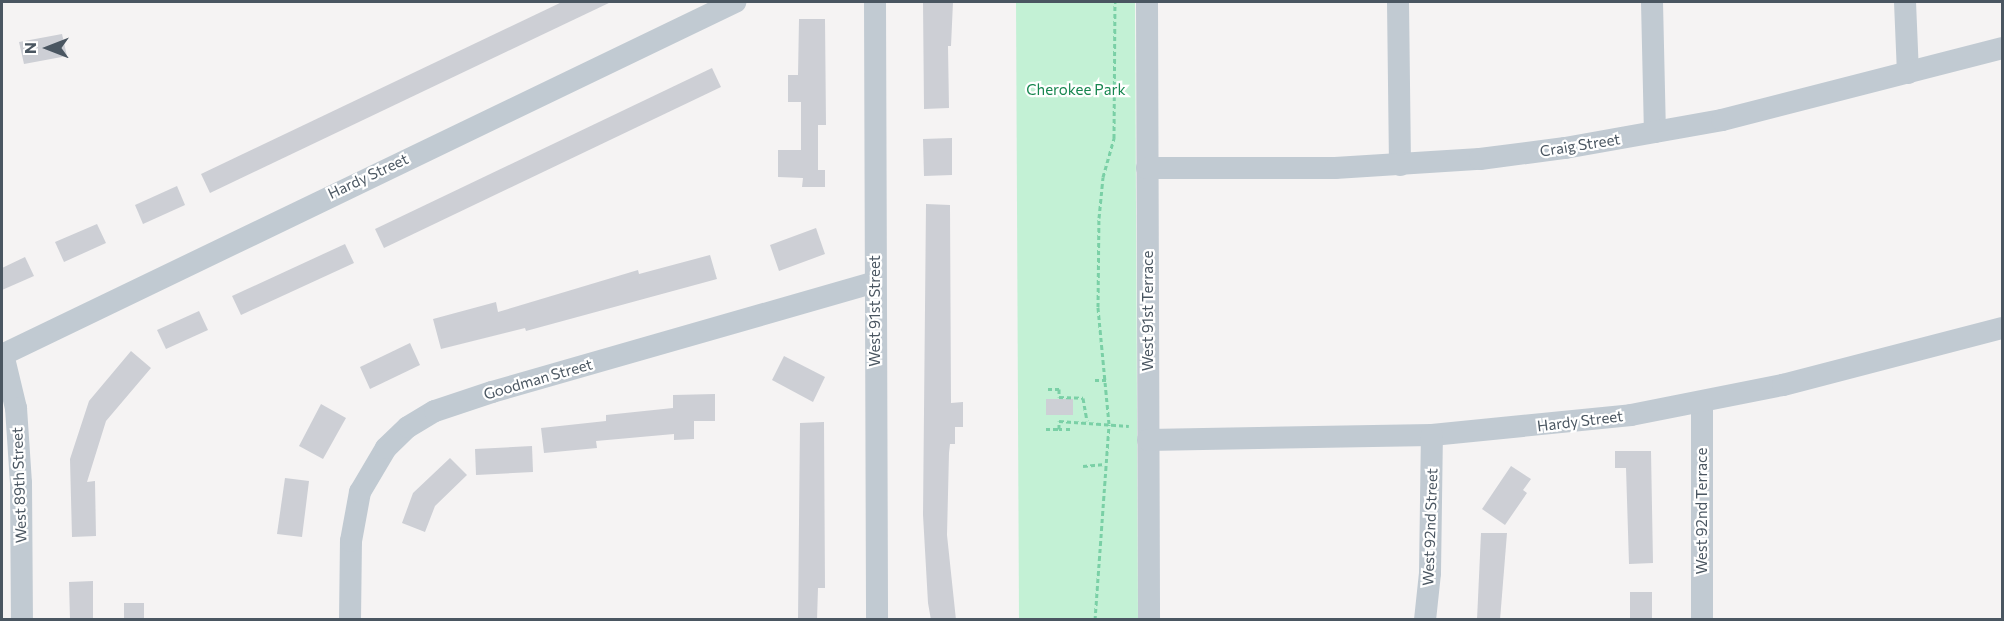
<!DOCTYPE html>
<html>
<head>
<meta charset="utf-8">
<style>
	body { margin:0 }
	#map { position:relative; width:2004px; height:621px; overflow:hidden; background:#f5f3f3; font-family:Commissioner,sans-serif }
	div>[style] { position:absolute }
	.green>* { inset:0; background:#c3f1d5 }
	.building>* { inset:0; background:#cdcfd5 }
	.path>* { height:3px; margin-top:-1.5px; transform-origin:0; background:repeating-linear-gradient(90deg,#7ad0a6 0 4.5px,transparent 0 7.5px) }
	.street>* { height:22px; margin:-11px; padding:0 11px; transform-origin:11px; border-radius:11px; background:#c1cad2 }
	span { translate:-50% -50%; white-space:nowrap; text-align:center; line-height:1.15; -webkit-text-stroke:4.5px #fff; paint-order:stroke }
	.park-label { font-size:15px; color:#17864f }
	.street-label { font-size:15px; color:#4a5661 }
	.frame { position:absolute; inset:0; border:3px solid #4a5661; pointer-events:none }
	.north { position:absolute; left:18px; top:18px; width:60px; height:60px; -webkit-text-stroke:4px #fff; paint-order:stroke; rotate:270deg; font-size:16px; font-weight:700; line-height:24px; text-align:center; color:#4a5661 }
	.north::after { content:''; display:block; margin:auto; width:21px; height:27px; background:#4a5661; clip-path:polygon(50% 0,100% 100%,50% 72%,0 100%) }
</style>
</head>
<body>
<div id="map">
	<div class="green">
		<div style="clip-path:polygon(1016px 2px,1135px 2px,1138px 619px,1019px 619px)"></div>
	</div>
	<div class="building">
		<div style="clip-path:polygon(562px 2px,611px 2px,210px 193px,201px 174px)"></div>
		<div style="clip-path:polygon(923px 2px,953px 2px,951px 46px,948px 46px,949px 108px,924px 109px)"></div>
		<div style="clip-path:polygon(799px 19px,825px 19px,826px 125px,818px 125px,818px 170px,825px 170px,825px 187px,802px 187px,803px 178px,778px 177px,778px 150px,801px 150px,801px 102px,788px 102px,788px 75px,798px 75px)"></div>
		<div style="clip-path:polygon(62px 34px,67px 56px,24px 64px,19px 42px)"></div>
		<div style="clip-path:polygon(712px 68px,721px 87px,384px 248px,375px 229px)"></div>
		<div style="clip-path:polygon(952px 138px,952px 175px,924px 176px,923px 139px)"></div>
		<div style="clip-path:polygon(177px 186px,185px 205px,143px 224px,135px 205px)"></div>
		<div style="clip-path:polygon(926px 204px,950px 205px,951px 403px,963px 402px,963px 427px,955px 427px,955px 444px,950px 444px,949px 453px,947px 535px,956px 620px,931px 620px,928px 603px,923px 515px)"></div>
		<div style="clip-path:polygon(97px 224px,106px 243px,64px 262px,55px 242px)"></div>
		<div style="clip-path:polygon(816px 228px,825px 254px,779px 271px,770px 245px)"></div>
		<div style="clip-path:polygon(345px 244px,354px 263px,241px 315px,232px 296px)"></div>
		<div style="clip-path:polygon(710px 255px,717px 279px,526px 331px,525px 328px,441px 349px,433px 319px,496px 302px,498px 312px,638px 270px,639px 274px)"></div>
		<div style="clip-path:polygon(25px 257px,34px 276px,2px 290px,2px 268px)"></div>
		<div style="clip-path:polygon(199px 311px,208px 330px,166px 349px,157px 330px)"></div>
		<div style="clip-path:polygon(410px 343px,420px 365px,370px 389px,360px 367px)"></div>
		<div style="clip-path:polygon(131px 351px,151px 368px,106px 421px,87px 482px,95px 481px,96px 536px,72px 537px,70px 459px,89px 401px)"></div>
		<div style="clip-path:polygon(784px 356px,825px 377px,813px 402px,772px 380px)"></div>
		<div style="clip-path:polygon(715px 394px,715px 421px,694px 421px,694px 439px,674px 440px,674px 434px,596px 441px,597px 448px,544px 453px,541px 428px,606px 421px,606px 415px,673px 408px,673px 395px)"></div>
		<div style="clip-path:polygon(1046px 399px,1073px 399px,1073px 415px,1046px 415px)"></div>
		<div style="clip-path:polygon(321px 404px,346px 418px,323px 459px,299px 446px)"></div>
		<div style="clip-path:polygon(824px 422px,825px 588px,818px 588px,817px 620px,798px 620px,800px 423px)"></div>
		<div style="clip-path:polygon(532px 446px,533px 472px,476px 475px,475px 449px)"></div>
		<div style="clip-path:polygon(1615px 451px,1651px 451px,1653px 563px,1629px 564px,1626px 468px,1615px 468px)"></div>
		<div style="clip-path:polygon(450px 458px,467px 475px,435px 506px,425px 532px,402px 523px,413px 493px)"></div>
		<div style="clip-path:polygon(1511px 466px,1531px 479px,1523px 490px,1527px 493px,1505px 525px,1482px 509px)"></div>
		<div style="clip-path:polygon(285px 478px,309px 481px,302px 537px,277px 534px)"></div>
		<div style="clip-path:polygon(1481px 533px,1507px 533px,1500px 620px,1477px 620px)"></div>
		<div style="clip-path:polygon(93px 581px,93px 620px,70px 620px,69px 582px)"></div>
		<div style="clip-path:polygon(1630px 592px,1652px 592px,1652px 620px,1630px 620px)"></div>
		<div style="clip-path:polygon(124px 603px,144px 603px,144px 620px,124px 620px)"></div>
	</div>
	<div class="path">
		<div style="left:1095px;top:380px;width:11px"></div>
		<div style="left:1048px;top:389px;width:11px"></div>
		<div style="left:1059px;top:389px;width:8px;rotate:90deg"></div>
		<div style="left:1059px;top:397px;width:24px;rotate:2deg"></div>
		<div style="left:1083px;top:398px;width:23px;rotate:80deg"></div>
		<div style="left:1046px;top:429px;width:13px"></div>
		<div style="left:1070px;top:429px;width:11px;rotate:180deg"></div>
		<div style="left:1059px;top:429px;width:8px;rotate:-90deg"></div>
		<div style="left:1059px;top:421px;width:70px;rotate:4.1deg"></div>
		<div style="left:1083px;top:466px;width:22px;rotate:-5deg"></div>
		<div style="left:1095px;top:620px;width:196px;rotate:-85.9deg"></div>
		<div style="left:1109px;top:424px;width:118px;rotate:-95.4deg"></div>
		<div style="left:1098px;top:307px;width:89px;rotate:-89.4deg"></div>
		<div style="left:1099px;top:218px;width:41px;rotate:-84.4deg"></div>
		<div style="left:1103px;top:177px;width:41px;rotate:-74.2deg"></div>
		<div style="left:1114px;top:138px;width:136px;rotate:-89.6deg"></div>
	</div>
	<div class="street">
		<div style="left:875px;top:2px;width:618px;rotate:89.81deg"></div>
		<div style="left:1147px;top:2px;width:618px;rotate:89.81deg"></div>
		<div style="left:1398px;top:2px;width:163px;rotate:89.3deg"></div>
		<div style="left:1652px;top:2px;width:130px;rotate:88.7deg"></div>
		<div style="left:1905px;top:2px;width:71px;rotate:87.6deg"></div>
		<div style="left:1147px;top:168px;width:188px"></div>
		<div style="left:1335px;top:168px;width:145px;rotate:-3.6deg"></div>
		<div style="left:1480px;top:159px;width:86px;rotate:-7.4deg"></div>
		<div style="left:1565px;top:148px;width:159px;rotate:-10.1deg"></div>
		<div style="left:1722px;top:120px;width:289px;rotate:-14.4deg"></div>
		<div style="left:3px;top:354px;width:56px;rotate:76.5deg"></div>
		<div style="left:16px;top:408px;width:75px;rotate:86.2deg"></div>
		<div style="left:21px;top:483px;width:137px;rotate:89.6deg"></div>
		<div style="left:2px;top:355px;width:814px;rotate:-25.71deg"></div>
		<div style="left:1702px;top:402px;width:218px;rotate:90deg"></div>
		<div style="left:1148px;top:440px;width:284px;rotate:-1deg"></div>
		<div style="left:1432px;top:435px;width:200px;rotate:-5.7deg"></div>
		<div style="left:1631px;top:415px;width:155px;rotate:-11.2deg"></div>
		<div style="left:1783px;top:385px;width:226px;rotate:-14.6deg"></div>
		<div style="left:350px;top:620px;width:79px;rotate:-89.3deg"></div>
		<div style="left:351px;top:541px;width:50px;rotate:-79.6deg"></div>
		<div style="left:360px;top:492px;width:51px;rotate:-59.4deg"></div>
		<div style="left:386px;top:448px;width:30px;rotate:-44deg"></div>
		<div style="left:408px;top:427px;width:31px;rotate:-31deg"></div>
		<div style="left:435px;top:411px;width:60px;rotate:-18.4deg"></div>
		<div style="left:492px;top:392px;width:398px;rotate:-16deg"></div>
		<div style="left:1425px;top:620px;width:47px;rotate:-83.9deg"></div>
		<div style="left:1430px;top:573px;width:138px;rotate:-89.2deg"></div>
	</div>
	<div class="park-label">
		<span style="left:1076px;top:90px">Cherokee Park</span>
	</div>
	<div class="street-label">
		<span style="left:1580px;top:145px;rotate:-9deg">Craig Street</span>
		<span style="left:368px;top:176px;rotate:-25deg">Hardy Street</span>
		<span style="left:875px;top:311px;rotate:-90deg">West 91st Street</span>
		<span style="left:1148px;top:311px;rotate:-90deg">West 91st Terrace</span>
		<span style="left:538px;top:379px;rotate:-16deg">Goodman Street</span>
		<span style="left:1580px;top:421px;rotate:-7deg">Hardy Street</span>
		<span style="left:19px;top:485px;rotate:-92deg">West 89th Street</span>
		<span style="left:1702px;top:511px;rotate:-90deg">West 92nd Terrace</span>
		<span style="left:1430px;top:527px;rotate:-88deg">West 92nd Street</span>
	</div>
	<div class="frame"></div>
	<div class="north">N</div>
</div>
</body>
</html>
